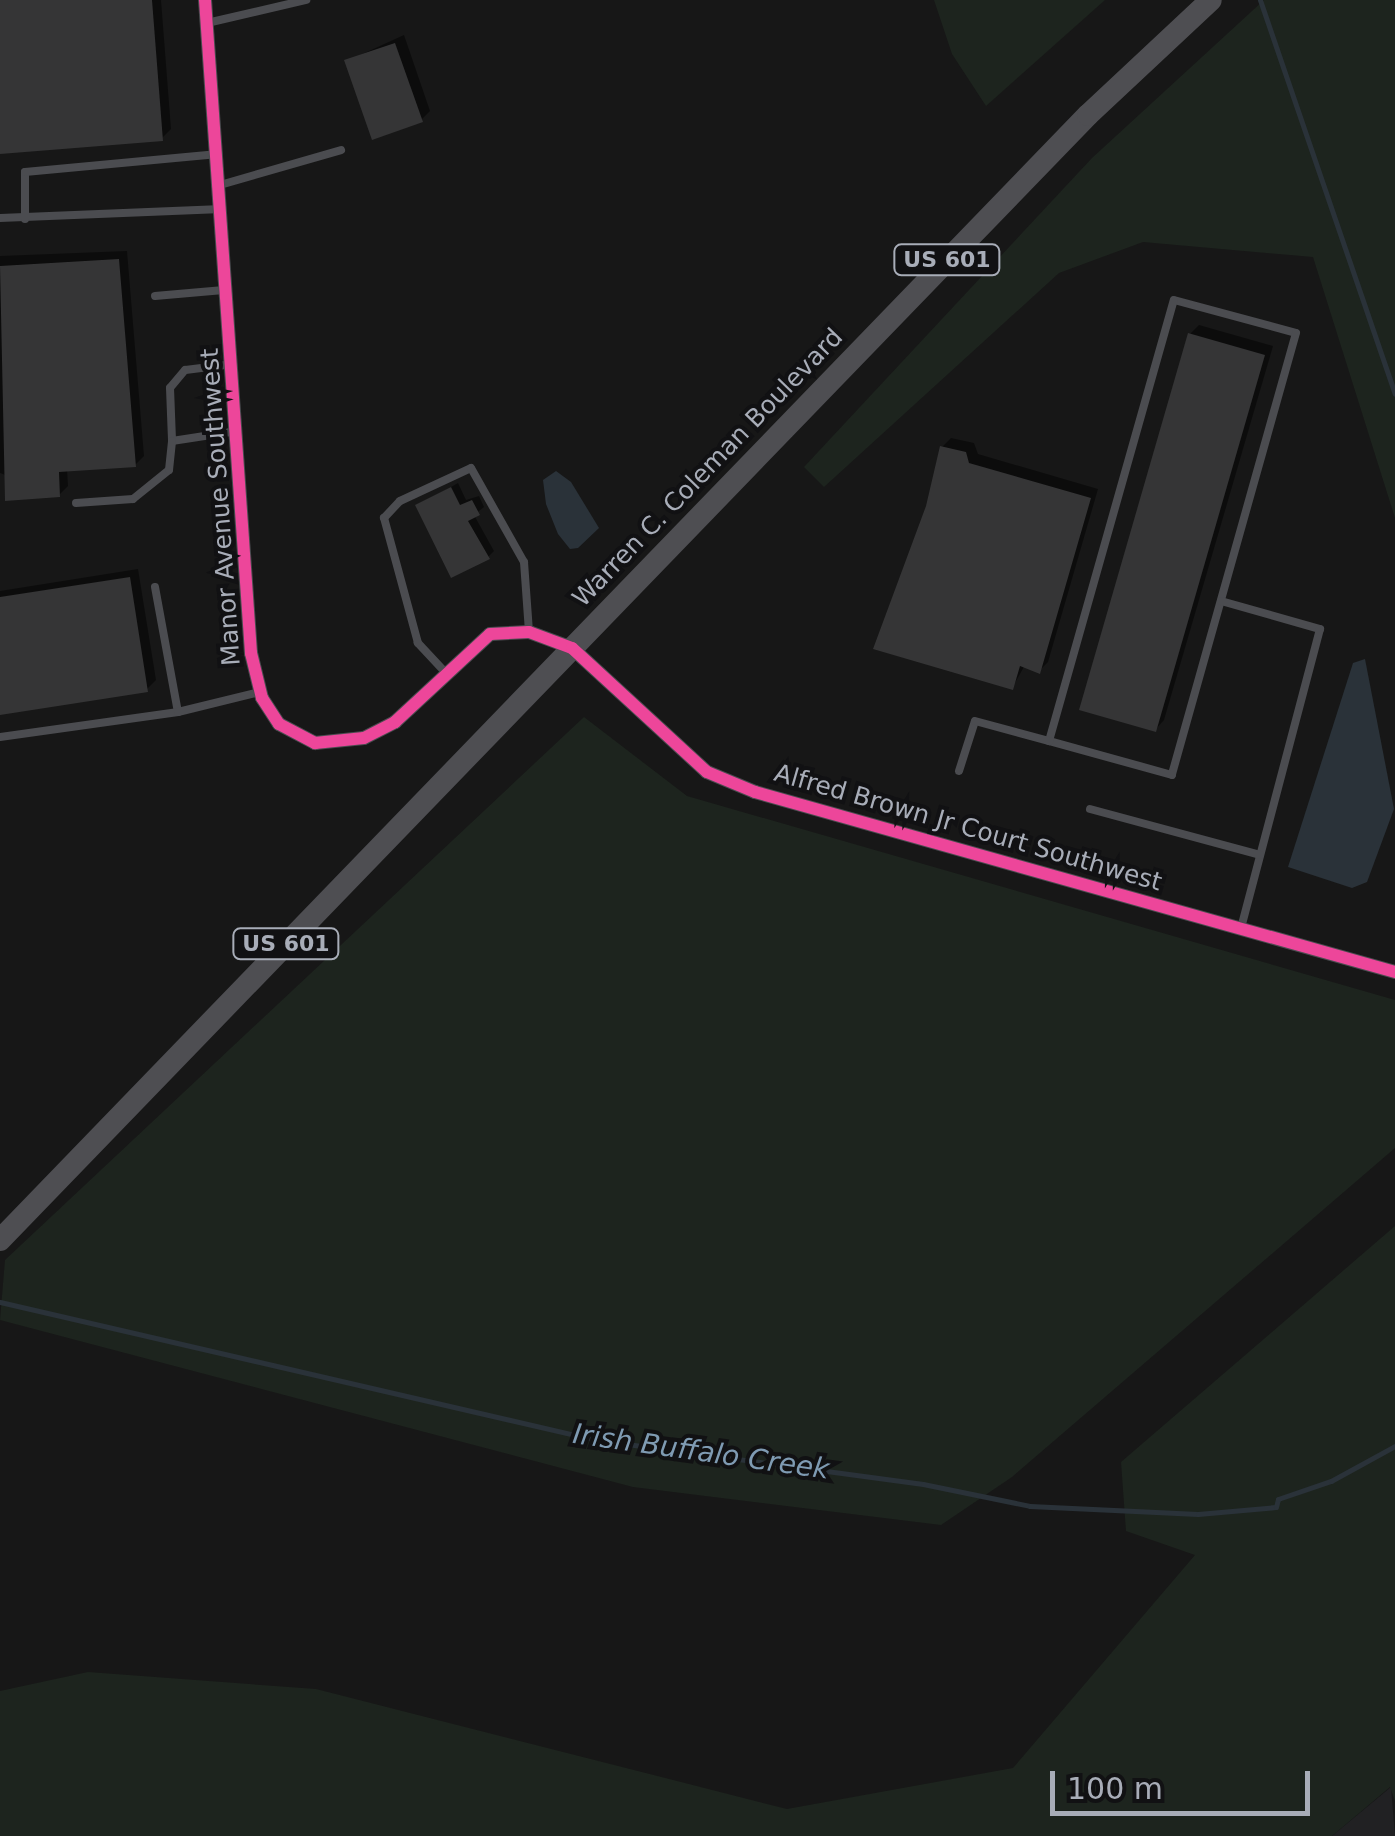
<!DOCTYPE html>
<html>
<head>
<meta charset="utf-8">
<style>
	body { margin:0 }
	#map { position:relative; width:1395px; height:1836px; overflow:hidden; background:#171717; font-family:"DejaVu Sans",sans-serif }
	div>[style] { position:absolute }
	.built>* { inset:0; background:#212123 }
	.green>* { inset:0; background:#1d241e }
	.water>* { inset:0; background:#2a3239 }
	.shadow>* { inset:0; background:#0007 }
	.stream>* { height:5px; margin:-2.5px; padding:0 2.5px; transform-origin:2.5px; border-radius:2.5px; background:#2a3239 }
	.building>* { inset:0; background:#353536 }
	.service>* { height:8px; margin:-4px; padding:0 4px; transform-origin:4px; border-radius:4px; background:#4b4c50 }
	.minor>* { height:14px; margin:-7px; padding:0 7px; transform-origin:7px; border-radius:7px; background:#4b4c50 }
	.trunk>* { height:22px; margin:-11px; padding:0 11px; transform-origin:11px; border-radius:11px; background:#4e4e52 }
	.cycleway>* { height:12px; margin:-6px; padding:0 6px; transform-origin:6px; border-radius:6px; background:#ed469a }
	span { translate:-50% -50%; white-space:nowrap; text-align:center; line-height:1.15; -webkit-text-stroke:8px #111113; paint-order:stroke }
	.shield-label span { padding:2px 8px; background:#111113; border:2px solid; border-radius:8px; -webkit-text-stroke-width:0 }
	.shield-label { font-size:22px; color:#a8adb8; font-weight:700 }
	.street-label { font-size:25px; color:#a8adb8 }
	.water-label { font-size:28px; color:#7f9bb3; font-style:italic }
	.scale { position:absolute; left:1050px; top:1771px; width:260px; height:45px; box-sizing:border-box; border:5px solid #a8adb8; border-top:0; padding-left:12px; font-size:30px; line-height:35px; white-space:nowrap; color:#a8adb8; -webkit-text-stroke:8px #111113; paint-order:stroke }
</style>
</head>
<body>
<div id="map">
	<div class="built">
		<div style="clip-path:polygon(1391px 1787px,1395px 1836px,1332px 1836px)"></div>
	</div>
	<div class="green">
		<div style="clip-path:polygon(934px 0,1105px 0,986px 106px,952px 54px)"></div>
		<div style="clip-path:polygon(1264px 0,1395px 0,1395px 518px,1313px 257px,1143px 242px,1059px 273px,824px 487px,804px 467px,1092px 158px)"></div>
		<div style="clip-path:polygon(584px 717px,687px 796px,1395px 1000px,1395px 1148px,1012px 1477px,941px 1525px,633px 1487px,0 1320px,5px 1260px)"></div>
		<div style="clip-path:polygon(1395px 1226px,1395px 1801px,1390px 1787px,1332px 1836px,0 1836px,0 1691px,88px 1672px,316px 1689px,787px 1809px,1013px 1768px,1195px 1555px,1126px 1531px,1121px 1462px)"></div>
	</div>
	<div class="water">
		<div style="clip-path:polygon(556px 471px,571px 482px,599px 528px,578px 548px,570px 549px,558px 534px,546px 504px,543px 480px)"></div>
		<div style="clip-path:polygon(1365px 659px,1394px 809px,1367px 882px,1352px 888px,1288px 867px,1353px 663px)"></div>
	</div>
	<div class="shadow">
		<div style="clip-path:polygon(0 0,161px 0,171px 129px,162px 138px,0 151px)"></div>
		<div style="clip-path:polygon(404px 35px,430px 111px,421px 120px,347px 61px)"></div>
		<div style="clip-path:polygon(127px 251px,144px 456px,135px 465px,67px 469px,68px 486px,59px 495px,0 473px,0 256px)"></div>
		<div style="clip-path:polygon(1199px 325px,1273px 346px,1164px 720px,1156px 729px,1190px 334px)"></div>
		<div style="clip-path:polygon(951px 438px,974px 443px,978px 454px,1098px 489px,1048px 662px,1039px 671px,1025px 665px,1012px 688px,929px 507px,942px 447px)"></div>
		<div style="clip-path:polygon(458px 483px,466px 500px,479px 496px,484px 507px,474px 515px,494px 551px,488px 557px,418px 506px)"></div>
		<div style="clip-path:polygon(138px 569px,156px 680px,147px 689px,0 712px,0 591px)"></div>
	</div>
	<div class="stream">
		<div style="left:1260px;top:0;width:416px;rotate:71.1deg"></div>
		<div style="left:0;top:1302px;width:613px;rotate:13.02deg"></div>
		<div style="left:597px;top:1440px;width:329px;rotate:7.7deg"></div>
		<div style="left:923px;top:1484px;width:109px;rotate:11.6deg"></div>
		<div style="left:1030px;top:1506px;width:168px;rotate:2.7deg"></div>
		<div style="left:1198px;top:1514px;width:78px;rotate:-5.1deg"></div>
		<div style="left:1276px;top:1507px;width:8px;rotate:-76deg"></div>
		<div style="left:1278px;top:1499px;width:56px;rotate:-18.8deg"></div>
		<div style="left:1331px;top:1481px;width:73px;rotate:-28.7deg"></div>
	</div>
	<div class="building">
		<div style="clip-path:polygon(0 0,152px 0,163px 141px,0 154px)"></div>
		<div style="clip-path:polygon(395px 43px,423px 122px,372px 140px,344px 60px)"></div>
		<div style="clip-path:polygon(119px 259px,136px 467px,59px 472px,60px 497px,5px 501px,0 266px)"></div>
		<div style="clip-path:polygon(1188px 333px,1265px 355px,1156px 732px,1079px 710px)"></div>
		<div style="clip-path:polygon(940px 446px,966px 452px,969px 463px,1091px 498px,1040px 674px,1020px 666px,1013px 690px,873px 649px,926px 506px)"></div>
		<div style="clip-path:polygon(451px 487px,460px 505px,472px 500px,480px 515px,468px 521px,490px 559px,451px 578px,415px 505px)"></div>
		<div style="clip-path:polygon(130px 577px,148px 692px,0 715px,0 597px)"></div>
	</div>
	<div class="service">
		<div style="left:207px;top:23px;width:102px;rotate:-13.1deg"></div>
		<div style="left:220px;top:185px;width:126px;rotate:-16.1deg"></div>
		<div style="left:0;top:218px;width:222px;rotate:-2.3deg"></div>
		<div style="left:25px;top:219px;width:47px;rotate:-90deg"></div>
		<div style="left:25px;top:172px;width:194px;rotate:-5.3deg"></div>
		<div style="left:155px;top:296px;width:69px;rotate:-5deg"></div>
		<div style="left:1174px;top:300px;width:126px;rotate:15.1deg"></div>
		<div style="left:1296px;top:333px;width:459px;rotate:105.7deg"></div>
		<div style="left:1172px;top:775px;width:128px;rotate:-164.5deg"></div>
		<div style="left:1049px;top:741px;width:458px;rotate:-74.2deg"></div>
		<div style="left:233px;top:364px;width:48px;rotate:172.9deg"></div>
		<div style="left:185px;top:370px;width:23px;rotate:130deg"></div>
		<div style="left:170px;top:388px;width:53px;rotate:87.8deg"></div>
		<div style="left:172px;top:441px;width:66px;rotate:-8.7deg"></div>
		<div style="left:76px;top:503px;width:57px;rotate:-4deg"></div>
		<div style="left:133px;top:499px;width:46px;rotate:-38.9deg"></div>
		<div style="left:169px;top:470px;width:29px;rotate:-84deg"></div>
		<div style="left:155px;top:587px;width:127px;rotate:79.6deg"></div>
		<div style="left:1221px;top:601px;width:103px;rotate:15.8deg"></div>
		<div style="left:1320px;top:629px;width:310px;rotate:104.8deg"></div>
		<div style="left:445px;top:672px;width:40px;rotate:-133deg"></div>
		<div style="left:418px;top:643px;width:130px;rotate:-105.2deg"></div>
		<div style="left:384px;top:518px;width:23px;rotate:-47deg"></div>
		<div style="left:400px;top:501px;width:78px;rotate:-24.9deg"></div>
		<div style="left:471px;top:468px;width:108px;rotate:60.6deg"></div>
		<div style="left:524px;top:562px;width:70px;rotate:85.9deg"></div>
		<div style="left:0;top:737px;width:180px;rotate:-8deg"></div>
		<div style="left:178px;top:712px;width:84px;rotate:-13.7deg"></div>
		<div style="left:959px;top:771px;width:52px;rotate:-72.3deg"></div>
		<div style="left:975px;top:721px;width:77px;rotate:15.1deg"></div>
		<div style="left:1090px;top:809px;width:176px;rotate:15.1deg"></div>
	</div>
	<div class="minor">
		<div style="left:205px;top:0;width:655px;rotate:85.97deg"></div>
		<div style="left:251px;top:653px;width:46px;rotate:76.3deg"></div>
		<div style="left:262px;top:698px;width:31px;rotate:57deg"></div>
		<div style="left:279px;top:724px;width:41px;rotate:27.8deg"></div>
		<div style="left:315px;top:743px;width:49px;rotate:-5.8deg"></div>
		<div style="left:364px;top:738px;width:35px;rotate:-27deg"></div>
		<div style="left:395px;top:722px;width:129px;rotate:-42.8deg"></div>
		<div style="left:490px;top:634px;width:39px;rotate:-3deg"></div>
		<div style="left:529px;top:632px;width:46px;rotate:20.4deg"></div>
		<div style="left:572px;top:648px;width:183px;rotate:42.6deg"></div>
		<div style="left:707px;top:772px;width:52px;rotate:22.6deg"></div>
		<div style="left:755px;top:792px;width:665px;rotate:15.71deg"></div>
	</div>
	<div class="trunk">
		<div style="left:0;top:1240px;width:1565px;rotate:-45.96deg"></div>
		<div style="left:1088px;top:115px;width:168px;rotate:-43.1deg"></div>
	</div>
	<div class="cycleway">
		<div style="left:205px;top:0;width:655px;rotate:85.97deg"></div>
		<div style="left:251px;top:653px;width:46px;rotate:76.3deg"></div>
		<div style="left:262px;top:698px;width:31px;rotate:57deg"></div>
		<div style="left:279px;top:724px;width:41px;rotate:27.8deg"></div>
		<div style="left:315px;top:743px;width:49px;rotate:-5.8deg"></div>
		<div style="left:364px;top:738px;width:35px;rotate:-27deg"></div>
		<div style="left:395px;top:722px;width:129px;rotate:-42.8deg"></div>
		<div style="left:490px;top:634px;width:39px;rotate:-3deg"></div>
		<div style="left:529px;top:632px;width:46px;rotate:20.4deg"></div>
		<div style="left:572px;top:648px;width:183px;rotate:42.6deg"></div>
		<div style="left:707px;top:772px;width:52px;rotate:22.6deg"></div>
		<div style="left:755px;top:792px;width:665px;rotate:15.71deg"></div>
	</div>
	<div class="shield-label">
		<span style="left:947px;top:260px">US 601</span>
		<span style="left:286px;top:944px">US 601</span>
	</div>
	<div class="street-label">
		<span style="left:708px;top:468px;rotate:-46deg">Warren C. Coleman Boulevard</span>
		<span style="left:221px;top:507px;rotate:-94deg">Manor Avenue Southwest</span>
		<span style="left:968px;top:828px;rotate:16deg">Alfred Brown Jr Court Southwest</span>
	</div>
	<div class="water-label">
		<span style="left:701px;top:1452px;rotate:8deg">Irish Buffalo Creek</span>
	</div>
	<div class="scale">100 m</div>
</div>
</body>
</html>
